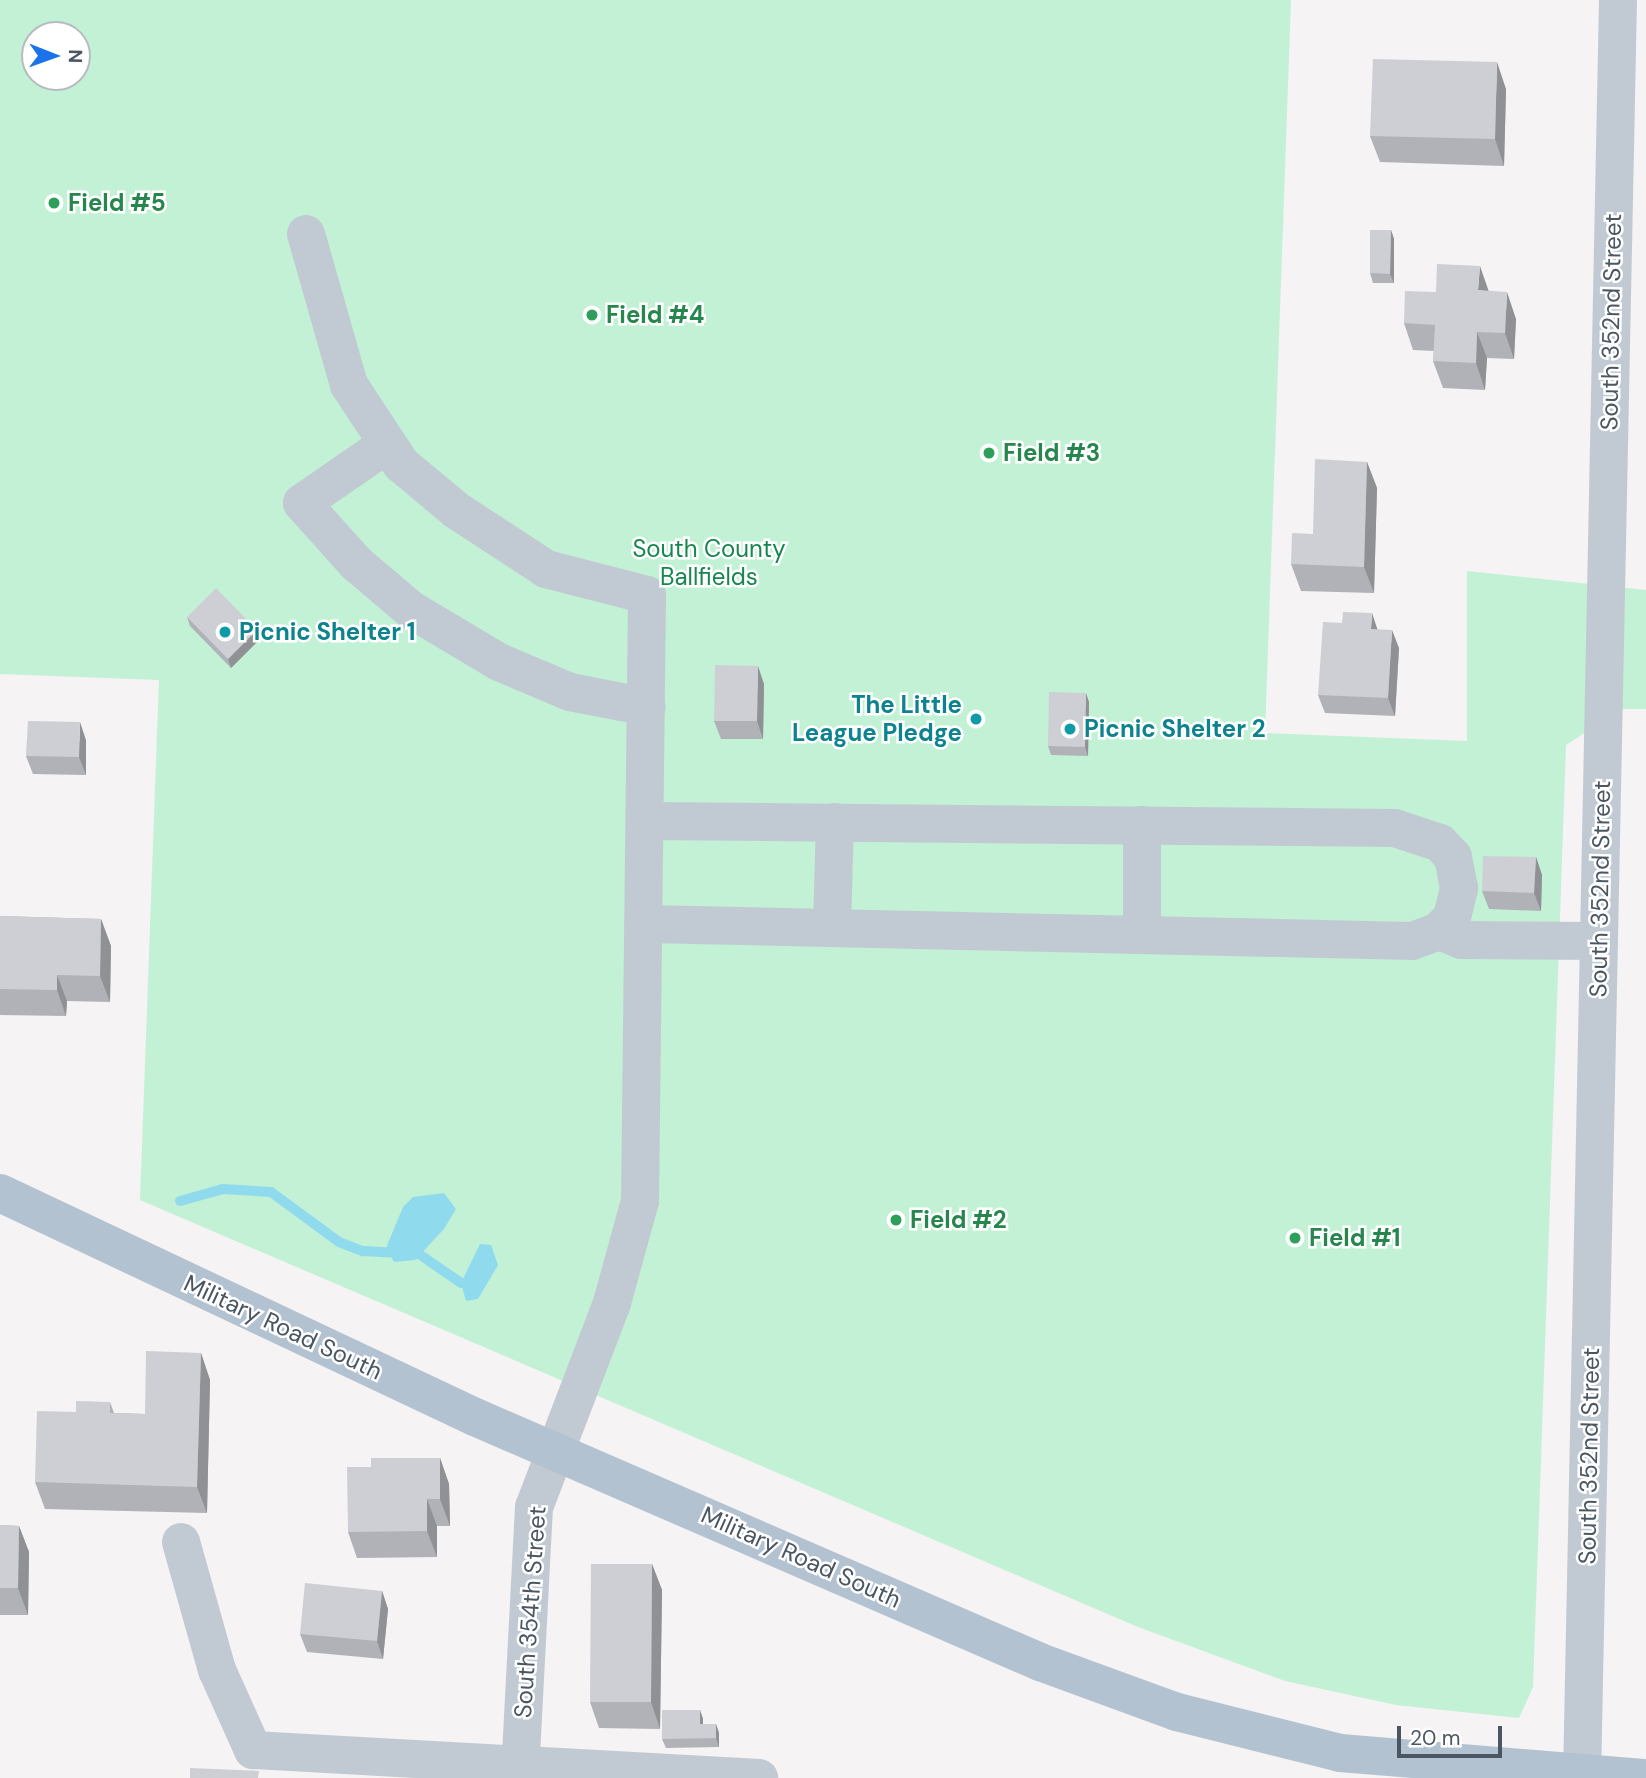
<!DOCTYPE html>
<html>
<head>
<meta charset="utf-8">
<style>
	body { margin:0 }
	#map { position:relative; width:1646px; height:1778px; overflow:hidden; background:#f5f3f3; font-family:"DM Sans",sans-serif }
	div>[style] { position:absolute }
	.green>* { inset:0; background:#c3f1d5 }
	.water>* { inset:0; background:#90daee }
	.stream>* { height:10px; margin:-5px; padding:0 5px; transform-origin:5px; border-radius:5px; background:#90daee }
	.minor>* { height:38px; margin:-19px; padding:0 19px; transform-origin:19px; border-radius:19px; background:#c1cad2 }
	.major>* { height:38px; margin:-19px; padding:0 19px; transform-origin:19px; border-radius:19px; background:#b3c2d1 }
	.wall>* { inset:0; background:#b0b2b7 }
	.shaded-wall>* { inset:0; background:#909195 }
	.building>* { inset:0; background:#cdcfd5 }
	.dots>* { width:19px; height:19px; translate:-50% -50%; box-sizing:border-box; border:4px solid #fff; border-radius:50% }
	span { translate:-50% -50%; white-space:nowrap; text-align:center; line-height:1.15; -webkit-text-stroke:5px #fff; paint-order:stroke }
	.leisure-label { font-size:24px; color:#27864d; font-weight:700 }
	.left { translate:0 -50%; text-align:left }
	.street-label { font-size:24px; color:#4a5661 }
	.park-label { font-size:24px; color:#17864f }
	.culture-label { font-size:24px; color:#0d838f; font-weight:700 }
	.right { translate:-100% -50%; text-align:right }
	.north { position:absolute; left:21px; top:21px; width:70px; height:70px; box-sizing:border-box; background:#fff; border:2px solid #b7bbc0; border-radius:50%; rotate:91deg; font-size:19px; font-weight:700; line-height:28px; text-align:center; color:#4a5661 }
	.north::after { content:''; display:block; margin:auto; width:24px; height:32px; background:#1a73e8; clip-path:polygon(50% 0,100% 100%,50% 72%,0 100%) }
	.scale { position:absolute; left:1397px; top:1726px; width:105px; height:32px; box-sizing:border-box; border:4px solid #4a5661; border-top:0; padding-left:9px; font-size:21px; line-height:24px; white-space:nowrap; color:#4a5661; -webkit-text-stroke:5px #fff; paint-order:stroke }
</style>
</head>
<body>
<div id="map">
	<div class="green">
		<div style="clip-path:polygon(evenodd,0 0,1291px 0,1265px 733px,1467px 741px,1467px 571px,1646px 590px,1646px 709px,1622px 709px,1566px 745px,1533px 1687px,1519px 1718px,1396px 1705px,1285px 1681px,1138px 1627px,140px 1200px,159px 680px,0 674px,0 0,35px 35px,77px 35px,77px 77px,35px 77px,35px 35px)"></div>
	</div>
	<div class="water">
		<div style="clip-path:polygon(444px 1193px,456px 1209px,444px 1229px,415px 1260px,394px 1262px,386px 1248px,403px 1207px,413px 1197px)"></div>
		<div style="clip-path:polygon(480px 1244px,491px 1245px,498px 1265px,478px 1299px,466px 1301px,461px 1283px)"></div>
	</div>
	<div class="stream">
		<div style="left:180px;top:1201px;width:45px;rotate:-15.6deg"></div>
		<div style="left:223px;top:1189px;width:48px;rotate:3.6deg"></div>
		<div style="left:271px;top:1192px;width:84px;rotate:36.3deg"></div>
		<div style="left:339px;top:1242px;width:26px;rotate:21deg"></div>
		<div style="left:363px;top:1251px;width:56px;rotate:3.1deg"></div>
		<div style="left:419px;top:1254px;width:51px;rotate:34.6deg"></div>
	</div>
	<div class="minor">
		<div style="left:306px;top:234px;width:157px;rotate:74.1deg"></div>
		<div style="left:349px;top:385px;width:95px;rotate:56.6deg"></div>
		<div style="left:401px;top:464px;width:72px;rotate:39.9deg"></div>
		<div style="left:456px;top:510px;width:108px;rotate:33.2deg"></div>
		<div style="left:546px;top:569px;width:104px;rotate:14.4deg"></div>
		<div style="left:647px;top:595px;width:606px;rotate:90.66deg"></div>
		<div style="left:640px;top:1201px;width:106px;rotate:105.4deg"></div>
		<div style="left:612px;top:1303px;width:218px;rotate:110.9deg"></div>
		<div style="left:534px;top:1507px;width:271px;rotate:93deg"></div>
		<div style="left:386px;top:445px;width:102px;rotate:145.4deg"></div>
		<div style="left:302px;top:503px;width:82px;rotate:48deg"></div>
		<div style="left:357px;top:564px;width:70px;rotate:40.3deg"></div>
		<div style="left:410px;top:609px;width:104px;rotate:30.8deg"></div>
		<div style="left:499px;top:662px;width:77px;rotate:22.9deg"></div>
		<div style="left:570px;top:692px;width:78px;rotate:11deg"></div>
		<div style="left:1142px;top:825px;width:110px;rotate:90deg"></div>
		<div style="left:646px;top:924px;width:766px;rotate:1.27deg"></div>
		<div style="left:1412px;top:941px;width:29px;rotate:-20deg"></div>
		<div style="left:1439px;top:931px;width:19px;rotate:-47deg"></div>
		<div style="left:1452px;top:917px;width:30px;rotate:-76deg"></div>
		<div style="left:1459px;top:888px;width:32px;rotate:-101deg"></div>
		<div style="left:1453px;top:857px;width:19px;rotate:-133deg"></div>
		<div style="left:1440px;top:843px;width:47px;rotate:-161.6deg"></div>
		<div style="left:1395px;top:828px;width:749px;rotate:-179.46deg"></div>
		<div style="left:832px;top:928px;width:106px;rotate:-88.4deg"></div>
		<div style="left:1439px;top:931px;width:24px;rotate:22deg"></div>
		<div style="left:1461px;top:940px;width:138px;rotate:0.4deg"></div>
		<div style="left:181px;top:1542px;width:133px;rotate:74.3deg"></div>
		<div style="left:217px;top:1670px;width:88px;rotate:65.8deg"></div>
		<div style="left:253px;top:1750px;width:507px;rotate:3.17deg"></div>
		<div style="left:1582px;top:1778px;width:1778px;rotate:-88.84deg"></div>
	</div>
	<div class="major">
		<div style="left:0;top:1193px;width:525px;rotate:25.25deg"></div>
		<div style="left:475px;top:1417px;width:616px;rotate:23.44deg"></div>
		<div style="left:1040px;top:1662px;width:146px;rotate:20.1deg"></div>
		<div style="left:1177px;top:1712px;width:168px;rotate:14.1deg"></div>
		<div style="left:1340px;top:1753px;width:304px;rotate:4.7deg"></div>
	</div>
	<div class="wall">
		<div style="clip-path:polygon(1506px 89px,1504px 166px,1380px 162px,1370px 136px)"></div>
		<div style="clip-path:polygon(1391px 230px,1394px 239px,1394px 283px,1373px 283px,1370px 273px)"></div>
		<div style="clip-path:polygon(1489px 291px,1516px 319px,1514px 359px,1487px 358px,1485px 390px,1443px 388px,1433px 361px,1434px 351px,1413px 350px,1404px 323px,1436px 292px)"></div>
		<div style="clip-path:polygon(1367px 462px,1377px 488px,1374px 593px,1301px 591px,1291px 564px)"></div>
		<div style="clip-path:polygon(187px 617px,260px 639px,231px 668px,190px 626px)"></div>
		<div style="clip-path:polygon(1377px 629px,1399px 648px,1395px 716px,1325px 713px,1318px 695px)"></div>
		<div style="clip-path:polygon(764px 684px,763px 739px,721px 739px,714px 721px)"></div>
		<div style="clip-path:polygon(1089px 702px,1088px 756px,1051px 755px,1048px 746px)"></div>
		<div style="clip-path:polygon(86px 740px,86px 775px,33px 774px,26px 756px)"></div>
		<div style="clip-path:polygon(1536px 857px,1542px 875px,1541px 911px,1489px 909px,1482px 891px)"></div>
		<div style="clip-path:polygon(0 916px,101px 919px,111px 946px,110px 1002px,67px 1001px,66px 1016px,0 1015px)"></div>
		<div style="clip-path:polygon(201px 1353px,210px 1380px,207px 1513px,45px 1509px,35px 1482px,76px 1412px,110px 1402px,114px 1413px,145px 1414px)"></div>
		<div style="clip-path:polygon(440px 1458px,449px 1484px,450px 1526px,437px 1526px,437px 1557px,357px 1558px,348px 1532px,371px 1467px)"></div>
		<div style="clip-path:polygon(0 1525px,19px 1526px,29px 1552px,28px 1615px,0 1615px)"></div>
		<div style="clip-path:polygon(652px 1564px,662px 1590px,660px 1729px,599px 1728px,590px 1702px)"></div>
		<div style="clip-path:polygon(382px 1591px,388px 1609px,383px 1659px,307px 1652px,300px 1634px)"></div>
		<div style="clip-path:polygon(700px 1710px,703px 1719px,703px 1724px,716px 1724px,719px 1733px,719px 1747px,666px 1748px,662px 1739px)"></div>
	</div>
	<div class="shaded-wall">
		<div style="clip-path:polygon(1497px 62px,1506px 89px,1504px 166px,1495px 139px)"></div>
		<div style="clip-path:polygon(1391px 230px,1394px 239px,1394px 283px,1390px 274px)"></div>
		<div style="clip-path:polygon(1480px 266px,1489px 292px,1478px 290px)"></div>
		<div style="clip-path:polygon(1507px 292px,1516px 319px,1514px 359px,1505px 333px)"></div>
		<div style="clip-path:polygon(1477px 332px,1487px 358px,1485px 390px,1476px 363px)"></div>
		<div style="clip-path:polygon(1367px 462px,1377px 488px,1374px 593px,1364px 567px)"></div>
		<div style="clip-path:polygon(1372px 613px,1378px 631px,1371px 629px)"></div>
		<div style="clip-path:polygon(257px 630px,260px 639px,231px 668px,228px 659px)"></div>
		<div style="clip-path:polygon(1392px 630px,1399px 648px,1395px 716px,1388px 698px)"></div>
		<div style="clip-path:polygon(758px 666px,764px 684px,763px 739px,757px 721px)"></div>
		<div style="clip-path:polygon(1086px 693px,1089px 702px,1088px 756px,1085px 747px)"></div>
		<div style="clip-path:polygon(80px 722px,86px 740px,86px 775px,79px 757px)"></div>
		<div style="clip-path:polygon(1536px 857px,1542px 875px,1541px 911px,1534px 893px)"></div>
		<div style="clip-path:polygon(101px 919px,111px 946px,110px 1002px,100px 976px)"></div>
		<div style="clip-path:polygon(57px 975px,67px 1001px,66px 1016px,57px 990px)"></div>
		<div style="clip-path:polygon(201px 1353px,210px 1380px,207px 1513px,197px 1487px)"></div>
		<div style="clip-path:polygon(440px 1458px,449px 1484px,450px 1526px,440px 1499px)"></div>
		<div style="clip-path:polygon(427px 1499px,437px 1526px,437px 1557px,427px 1531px)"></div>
		<div style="clip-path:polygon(19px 1526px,29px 1552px,28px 1615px,18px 1588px)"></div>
		<div style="clip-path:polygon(652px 1564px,662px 1590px,660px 1729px,651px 1702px)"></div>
		<div style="clip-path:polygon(382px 1591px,388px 1609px,383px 1659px,377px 1641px)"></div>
		<div style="clip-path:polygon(700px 1710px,703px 1719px,703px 1733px,700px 1724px)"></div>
		<div style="clip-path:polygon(716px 1724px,719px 1733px,719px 1747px,716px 1738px)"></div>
	</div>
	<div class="building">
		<div style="clip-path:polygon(1373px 59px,1497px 62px,1495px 139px,1370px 136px)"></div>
		<div style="clip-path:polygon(1370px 230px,1391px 230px,1390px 274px,1370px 273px)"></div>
		<div style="clip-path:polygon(1437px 264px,1480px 266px,1478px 290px,1507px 292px,1505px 333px,1477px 332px,1476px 363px,1433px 361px,1435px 325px,1404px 323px,1405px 291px,1436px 292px)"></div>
		<div style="clip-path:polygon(1315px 459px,1367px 462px,1364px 567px,1291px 564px,1292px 533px,1313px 534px)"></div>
		<div style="clip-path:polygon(216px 588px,257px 630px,228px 659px,187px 617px)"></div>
		<div style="clip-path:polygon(1343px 612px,1372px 613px,1371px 629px,1392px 630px,1388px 698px,1318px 695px,1323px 622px,1342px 623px)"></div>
		<div style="clip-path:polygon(715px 665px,758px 666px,757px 721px,714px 721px)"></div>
		<div style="clip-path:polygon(1049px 692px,1086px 693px,1085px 747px,1048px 746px)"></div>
		<div style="clip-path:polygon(28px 721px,80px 722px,79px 757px,26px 756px)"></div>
		<div style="clip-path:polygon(1483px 856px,1536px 857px,1534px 893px,1482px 891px)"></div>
		<div style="clip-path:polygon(0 916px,101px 919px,100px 976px,57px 975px,57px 990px,0 989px)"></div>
		<div style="clip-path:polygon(146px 1351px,201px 1353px,197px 1487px,35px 1482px,37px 1411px,76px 1412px,76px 1401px,110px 1402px,110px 1413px,145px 1414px)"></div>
		<div style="clip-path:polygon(371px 1458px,440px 1458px,440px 1499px,427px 1499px,427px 1531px,348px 1532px,347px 1467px,371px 1467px)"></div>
		<div style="clip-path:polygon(0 1525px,19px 1526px,18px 1588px,0 1588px)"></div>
		<div style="clip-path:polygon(591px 1564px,652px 1564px,651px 1702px,590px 1702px)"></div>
		<div style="clip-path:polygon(305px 1583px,382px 1591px,377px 1641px,300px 1634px)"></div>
		<div style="clip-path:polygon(662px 1710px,700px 1710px,700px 1724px,716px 1724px,716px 1738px,662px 1739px)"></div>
		<div style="clip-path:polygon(190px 1768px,259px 1771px,258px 1778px,190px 1778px)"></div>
	</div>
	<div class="dots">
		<div style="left:54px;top:203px;background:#2e9e5b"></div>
		<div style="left:592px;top:315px;background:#2e9e5b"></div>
		<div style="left:989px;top:453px;background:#2e9e5b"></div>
		<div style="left:225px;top:632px;background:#0f9aa8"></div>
		<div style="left:976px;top:719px;background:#0f9aa8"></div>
		<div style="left:1070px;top:729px;background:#0f9aa8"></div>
		<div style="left:896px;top:1220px;background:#2e9e5b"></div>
		<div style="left:1295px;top:1238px;background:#2e9e5b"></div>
	</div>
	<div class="leisure-label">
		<span class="left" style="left:68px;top:203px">Field #5</span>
		<span class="left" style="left:606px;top:315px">Field #4</span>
		<span class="left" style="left:1003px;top:453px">Field #3</span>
		<span class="left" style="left:910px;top:1220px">Field #2</span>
		<span class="left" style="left:1309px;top:1238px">Field #1</span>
	</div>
	<div class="street-label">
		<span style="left:1611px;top:322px;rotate:-89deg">South 352nd Street</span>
		<span style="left:1600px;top:889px;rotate:-89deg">South 352nd Street</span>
		<span style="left:283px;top:1327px;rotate:25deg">Military Road South</span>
		<span style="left:1589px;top:1456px;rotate:-89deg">South 352nd Street</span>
		<span style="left:801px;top:1557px;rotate:24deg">Military Road South</span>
		<span style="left:530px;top:1612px;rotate:-86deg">South 354th Street</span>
	</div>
	<div class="park-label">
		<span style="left:709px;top:563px">South County<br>Ballfields</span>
	</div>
	<div class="culture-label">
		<span class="left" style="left:239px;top:632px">Picnic Shelter 1</span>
		<span class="right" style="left:962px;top:719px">The Little<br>League Pledge</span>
		<span class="left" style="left:1084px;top:729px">Picnic Shelter 2</span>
	</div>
	<div class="north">N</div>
	<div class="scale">20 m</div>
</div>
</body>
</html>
